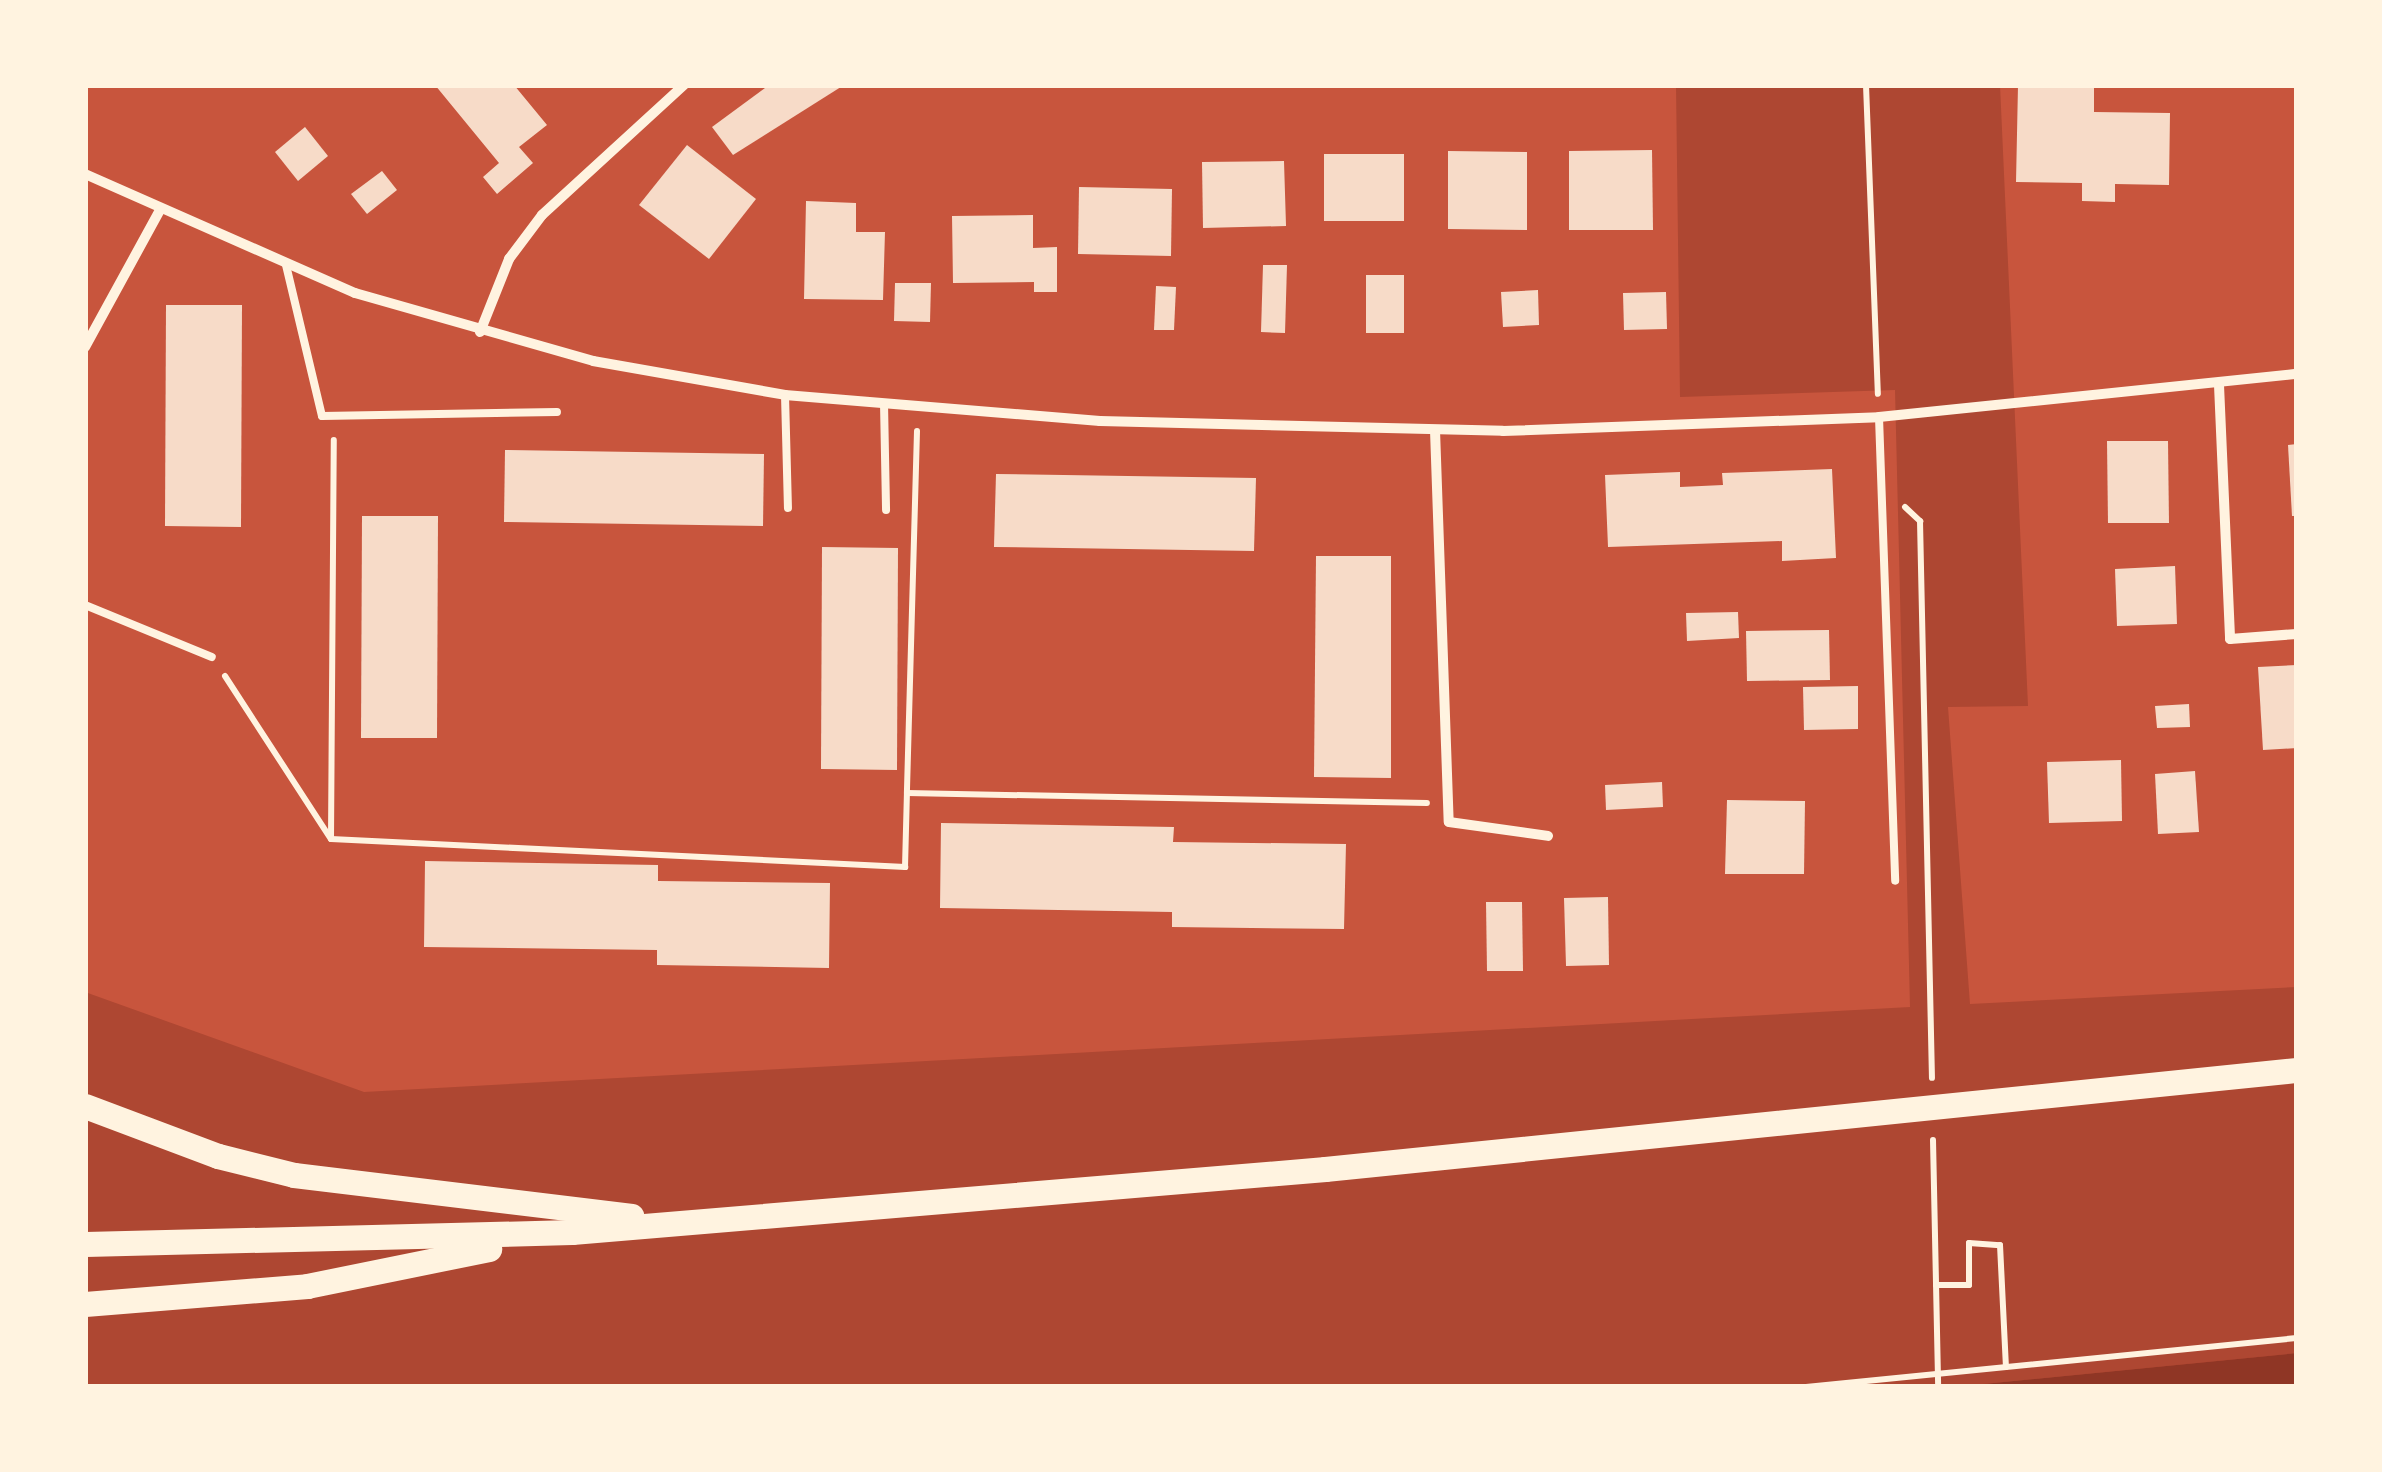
<!DOCTYPE html>
<html>
<head>
<meta charset="utf-8">
<style>
	body { margin:0 }
	#map { position:relative; width:2382px; height:1472px; overflow:hidden; background:#c8553d; font-family:Lora,serif }
	div>[style] { position:absolute }
	.green>* { inset:0; background:#ae4732 }
	.water>* { inset:0; background:#8f3625 }
	.building>* { inset:0; background:#f7dbc8 }
	.path>* { height:6px; margin:-3px; padding:0 3px; transform-origin:3px; border-radius:3px; background:#fff3e0 }
	.service>* { height:8px; margin:-4px; padding:0 4px; transform-origin:4px; border-radius:4px; background:#fff3e0 }
	.minor>* { height:10px; margin:-5px; padding:0 5px; transform-origin:5px; border-radius:5px; background:#fff3e0 }
	.primary>* { height:25px; margin:-12.5px; padding:0 12.5px; transform-origin:12.5px; border-radius:12.5px; background:#fff3e0 }
	span { translate:-50% -50%; white-space:nowrap; text-align:center; line-height:1.15; -webkit-text-stroke:8px #fff3e0; paint-order:stroke }
	.frame { position:absolute; inset:0; border:88px solid #fff3e0; pointer-events:none }
</style>
</head>
<body>
<div id="map">
	<div class="green">
		<div style="clip-path:polygon(1676px 85px,2000px 85px,2028px 706px,1948px 707px,1970px 1004px,2297px 987px,2297px 1353px,1953px 1387px,85px 1387px,85px 992px,364px 1092px,1910px 1007px,1895px 390px,1680px 397px)"></div>
	</div>
	<div class="water">
		<div style="clip-path:polygon(2297px 1353px,2297px 1387px,1953px 1387px)"></div>
	</div>
	<div class="building">
		<div style="clip-path:polygon(435px 85px,514px 85px,547px 125px,519px 147px,533px 163px,497px 194px,483px 177px,499px 163px)"></div>
		<div style="clip-path:polygon(769px 85px,844px 85px,733px 155px,712px 127px)"></div>
		<div style="clip-path:polygon(2018px 85px,2094px 85px,2094px 112px,2170px 113px,2169px 185px,2115px 184px,2115px 202px,2082px 201px,2082px 183px,2016px 182px)"></div>
		<div style="clip-path:polygon(305px 127px,328px 156px,298px 181px,275px 152px)"></div>
		<div style="clip-path:polygon(687px 145px,756px 199px,709px 259px,639px 205px)"></div>
		<div style="clip-path:polygon(1652px 150px,1653px 230px,1569px 230px,1569px 151px)"></div>
		<div style="clip-path:polygon(1448px 151px,1527px 152px,1527px 230px,1448px 229px)"></div>
		<div style="clip-path:polygon(1324px 154px,1404px 154px,1404px 221px,1324px 221px)"></div>
		<div style="clip-path:polygon(1284px 161px,1286px 226px,1203px 228px,1202px 162px)"></div>
		<div style="clip-path:polygon(382px 171px,397px 190px,367px 214px,351px 194px)"></div>
		<div style="clip-path:polygon(1079px 187px,1172px 189px,1171px 256px,1078px 254px)"></div>
		<div style="clip-path:polygon(806px 201px,856px 203px,856px 232px,885px 232px,883px 300px,804px 299px)"></div>
		<div style="clip-path:polygon(1033px 215px,1033px 248px,1057px 247px,1057px 292px,1034px 292px,1034px 282px,953px 283px,952px 216px)"></div>
		<div style="clip-path:polygon(1263px 265px,1287px 265px,1285px 333px,1261px 332px)"></div>
		<div style="clip-path:polygon(1366px 275px,1404px 275px,1404px 333px,1366px 333px)"></div>
		<div style="clip-path:polygon(895px 283px,931px 283px,930px 322px,894px 321px)"></div>
		<div style="clip-path:polygon(1156px 286px,1176px 287px,1174px 330px,1154px 330px)"></div>
		<div style="clip-path:polygon(1538px 290px,1539px 325px,1503px 327px,1501px 292px)"></div>
		<div style="clip-path:polygon(1666px 292px,1667px 329px,1624px 330px,1623px 293px)"></div>
		<div style="clip-path:polygon(166px 305px,242px 305px,241px 527px,165px 526px)"></div>
		<div style="clip-path:polygon(2107px 441px,2168px 441px,2169px 523px,2108px 523px)"></div>
		<div style="clip-path:polygon(2297px 444px,2297px 516px,2292px 516px,2288px 445px)"></div>
		<div style="clip-path:polygon(505px 450px,764px 454px,763px 526px,504px 522px)"></div>
		<div style="clip-path:polygon(1832px 469px,1836px 558px,1782px 561px,1782px 541px,1608px 547px,1605px 475px,1680px 472px,1680px 487px,1723px 485px,1722px 473px)"></div>
		<div style="clip-path:polygon(996px 474px,1256px 478px,1254px 551px,994px 547px)"></div>
		<div style="clip-path:polygon(362px 516px,438px 516px,437px 738px,361px 738px)"></div>
		<div style="clip-path:polygon(822px 547px,898px 548px,897px 770px,821px 769px)"></div>
		<div style="clip-path:polygon(1316px 556px,1391px 556px,1391px 778px,1314px 777px)"></div>
		<div style="clip-path:polygon(2175px 566px,2177px 624px,2117px 626px,2115px 569px)"></div>
		<div style="clip-path:polygon(1738px 612px,1739px 638px,1687px 641px,1686px 613px)"></div>
		<div style="clip-path:polygon(1829px 630px,1830px 680px,1747px 681px,1746px 631px)"></div>
		<div style="clip-path:polygon(2297px 665px,2297px 748px,2263px 750px,2258px 667px)"></div>
		<div style="clip-path:polygon(1858px 686px,1858px 729px,1804px 730px,1803px 687px)"></div>
		<div style="clip-path:polygon(2189px 704px,2190px 727px,2157px 728px,2155px 706px)"></div>
		<div style="clip-path:polygon(2121px 760px,2122px 821px,2049px 823px,2047px 762px)"></div>
		<div style="clip-path:polygon(2195px 771px,2199px 832px,2158px 834px,2155px 774px)"></div>
		<div style="clip-path:polygon(1662px 782px,1663px 807px,1606px 810px,1605px 785px)"></div>
		<div style="clip-path:polygon(1727px 800px,1805px 801px,1804px 874px,1725px 874px)"></div>
		<div style="clip-path:polygon(941px 823px,1174px 827px,1173px 842px,1346px 844px,1344px 929px,1172px 927px,1172px 912px,940px 908px)"></div>
		<div style="clip-path:polygon(425px 861px,658px 865px,658px 881px,830px 883px,829px 968px,657px 965px,657px 950px,424px 947px)"></div>
		<div style="clip-path:polygon(1608px 897px,1609px 965px,1566px 966px,1564px 898px)"></div>
		<div style="clip-path:polygon(1486px 902px,1522px 902px,1523px 971px,1487px 971px)"></div>
	</div>
	<div class="path">
		<div style="left:1866px;top:85px;width:309px;rotate:87.8deg"></div>
		<div style="left:917px;top:431px;width:362px;rotate:91.6deg"></div>
		<div style="left:907px;top:793px;width:520px;rotate:1.1deg"></div>
		<div style="left:1905px;top:507px;width:21px;rotate:43deg"></div>
		<div style="left:1920px;top:521px;width:557px;rotate:88.77deg"></div>
		<div style="left:225px;top:676px;width:194px;rotate:57deg"></div>
		<div style="left:331px;top:839px;width:575px;rotate:2.79deg"></div>
		<div style="left:905px;top:867px;width:74px;rotate:-88.5deg"></div>
		<div style="left:331px;top:838px;width:398px;rotate:-89.6deg"></div>
		<div style="left:1933px;top:1140px;width:247px;rotate:88.8deg"></div>
		<div style="left:1936px;top:1285px;width:33px"></div>
		<div style="left:1969px;top:1285px;width:42px;rotate:-90deg"></div>
		<div style="left:1969px;top:1243px;width:31px;rotate:4deg"></div>
		<div style="left:2000px;top:1245px;width:122px;rotate:87.2deg"></div>
		<div style="left:1806px;top:1387px;width:493px;rotate:-5.7deg"></div>
	</div>
	<div class="service">
		<div style="left:286px;top:265px;width:155px;rotate:76.6deg"></div>
		<div style="left:322px;top:416px;width:235px;rotate:-1deg"></div>
		<div style="left:785px;top:395px;width:113px;rotate:88.5deg"></div>
		<div style="left:884px;top:403px;width:107px;rotate:88.9deg"></div>
		<div style="left:1879px;top:417px;width:464px;rotate:88deg"></div>
		<div style="left:85px;top:605px;width:137px;rotate:22.3deg"></div>
	</div>
	<div class="minor">
		<div style="left:85px;top:174px;width:295px;rotate:23.8deg"></div>
		<div style="left:355px;top:293px;width:248px;rotate:15.9deg"></div>
		<div style="left:593px;top:361px;width:195px;rotate:10deg"></div>
		<div style="left:785px;top:395px;width:316px;rotate:4.7deg"></div>
		<div style="left:1100px;top:421px;width:403px;rotate:1.4deg"></div>
		<div style="left:1503px;top:431px;width:376px;rotate:-2.1deg"></div>
		<div style="left:1879px;top:417px;width:420px;rotate:-5.9deg"></div>
		<div style="left:480px;top:332px;width:79px;rotate:-68.3deg"></div>
		<div style="left:509px;top:259px;width:55px;rotate:-53.1deg"></div>
		<div style="left:542px;top:215px;width:193px;rotate:-42.5deg"></div>
		<div style="left:85px;top:347px;width:156px;rotate:-61.3deg"></div>
		<div style="left:2219px;top:385px;width:254px;rotate:87.5deg"></div>
		<div style="left:2230px;top:639px;width:67px;rotate:-4.3deg"></div>
		<div style="left:1435px;top:430px;width:392px;rotate:88deg"></div>
		<div style="left:1449px;top:822px;width:100px;rotate:8deg"></div>
	</div>
	<div class="primary">
		<div style="left:85px;top:1106px;width:142px;rotate:20.6deg"></div>
		<div style="left:218px;top:1156px;width:78px;rotate:14deg"></div>
		<div style="left:294px;top:1175px;width:340px;rotate:6.9deg"></div>
		<div style="left:85px;top:1244px;width:487px;rotate:-1.4deg"></div>
		<div style="left:572px;top:1232px;width:756px;rotate:-4.78deg"></div>
		<div style="left:1325px;top:1169px;width:977px;rotate:-5.82deg"></div>
		<div style="left:85px;top:1304px;width:223px;rotate:-4.6deg"></div>
		<div style="left:307px;top:1286px;width:186px;rotate:-11.5deg"></div>
	</div>
	<div class="frame"></div>
</div>
</body>
</html>
